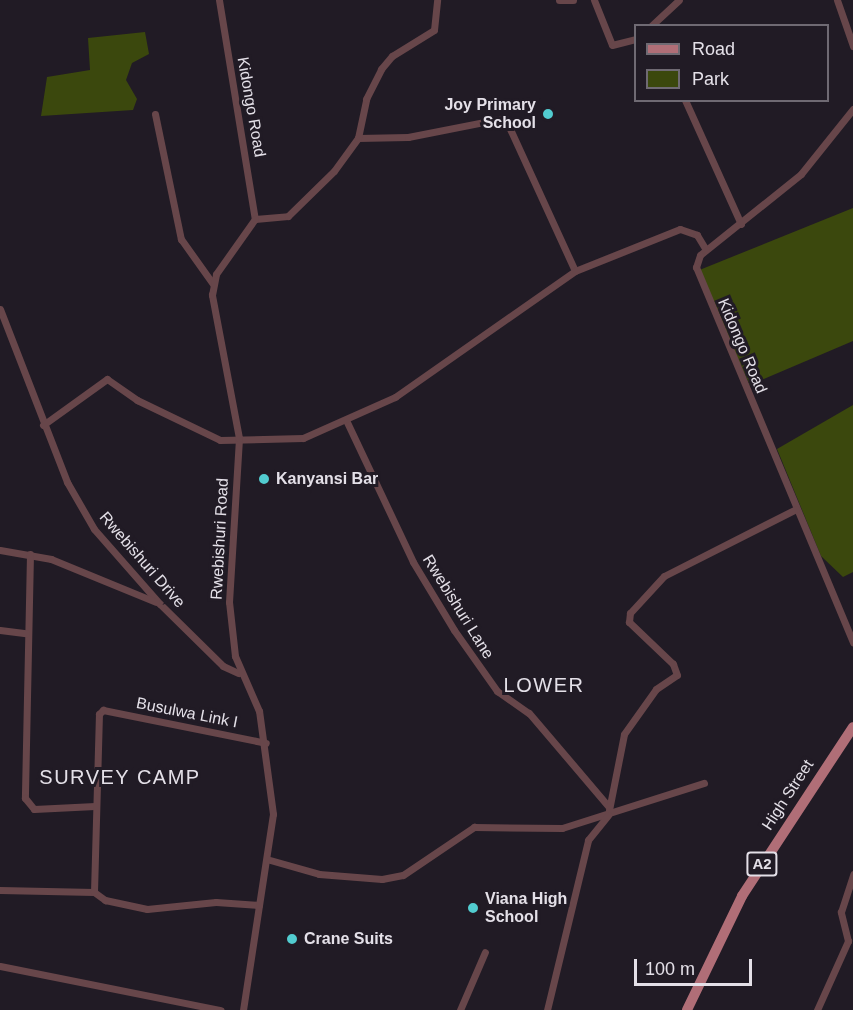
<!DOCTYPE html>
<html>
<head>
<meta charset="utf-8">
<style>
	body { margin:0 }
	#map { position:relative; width:853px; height:1010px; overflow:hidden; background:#211b25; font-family:Arial,sans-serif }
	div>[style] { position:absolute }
	.green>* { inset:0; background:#3b480d }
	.minor>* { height:7px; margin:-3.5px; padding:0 3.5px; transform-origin:3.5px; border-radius:3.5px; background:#67464a }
	.primary>* { height:10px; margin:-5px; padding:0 5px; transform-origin:5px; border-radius:5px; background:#b06e77 }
	.dots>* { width:16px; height:16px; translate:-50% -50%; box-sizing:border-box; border:3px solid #211b25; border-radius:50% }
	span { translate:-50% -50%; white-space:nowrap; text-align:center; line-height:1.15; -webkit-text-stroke:6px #211b25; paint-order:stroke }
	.shield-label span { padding:2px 4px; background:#211b25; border:2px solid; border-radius:4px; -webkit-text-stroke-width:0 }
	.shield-label { font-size:15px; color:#e4e0e8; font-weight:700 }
	.poi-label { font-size:16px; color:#e4e0e8; font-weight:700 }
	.right { translate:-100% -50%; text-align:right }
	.left { translate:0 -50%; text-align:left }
	.street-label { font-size:16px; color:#e4e0e8 }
	.quarter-label { font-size:20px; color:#e4e0e8; letter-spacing:1.5px }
	.legend { position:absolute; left:634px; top:24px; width:195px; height:78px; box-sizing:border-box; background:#211b25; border:2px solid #6f6a73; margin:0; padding:8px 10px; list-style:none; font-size:18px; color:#e4e0e8 }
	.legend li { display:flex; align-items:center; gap:12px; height:30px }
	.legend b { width:30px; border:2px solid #6f6a73 }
	.scale { position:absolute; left:634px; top:959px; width:118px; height:27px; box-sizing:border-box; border:3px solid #e4e0e8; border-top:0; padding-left:8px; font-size:18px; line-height:21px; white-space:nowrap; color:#e4e0e8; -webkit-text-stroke:4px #211b25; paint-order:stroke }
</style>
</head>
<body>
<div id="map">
	<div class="green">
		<div style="clip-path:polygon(145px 32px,149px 54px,132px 63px,126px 80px,137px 99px,133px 110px,41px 116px,47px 77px,90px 70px,88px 38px)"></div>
		<div style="clip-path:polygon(853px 208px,853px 341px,750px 385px,697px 271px)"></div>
		<div style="clip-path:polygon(853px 405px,853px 572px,843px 577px,821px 556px,777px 449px)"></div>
	</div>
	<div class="minor">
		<div style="left:219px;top:0;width:222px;rotate:80.7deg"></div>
		<div style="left:559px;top:0;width:14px"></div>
		<div style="left:594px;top:0;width:48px;rotate:68.2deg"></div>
		<div style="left:612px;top:45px;width:25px;rotate:-14deg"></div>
		<div style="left:837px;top:0;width:49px;rotate:70.8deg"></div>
		<div style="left:651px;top:26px;width:38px;rotate:-43deg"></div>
		<div style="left:685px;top:100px;width:136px;rotate:65.7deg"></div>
		<div style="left:853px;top:109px;width:83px;rotate:128.7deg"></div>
		<div style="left:801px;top:174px;width:129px;rotate:141.3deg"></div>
		<div style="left:700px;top:255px;width:13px;rotate:108deg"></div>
		<div style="left:696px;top:267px;width:407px;rotate:67.3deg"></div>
		<div style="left:155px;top:114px;width:128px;rotate:78.3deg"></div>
		<div style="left:181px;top:239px;width:55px;rotate:54.6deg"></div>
		<div style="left:358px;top:138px;width:50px;rotate:-1.1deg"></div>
		<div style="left:408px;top:137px;width:99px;rotate:-11.1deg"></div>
		<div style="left:505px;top:118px;width:168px;rotate:65.4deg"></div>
		<div style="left:255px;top:219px;width:33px;rotate:-5deg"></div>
		<div style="left:288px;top:216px;width:64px;rotate:-44.4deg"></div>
		<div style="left:334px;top:171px;width:41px;rotate:-54deg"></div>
		<div style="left:358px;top:138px;width:40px;rotate:-78deg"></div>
		<div style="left:366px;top:99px;width:34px;rotate:-63deg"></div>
		<div style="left:381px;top:69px;width:17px;rotate:-50deg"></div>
		<div style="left:392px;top:56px;width:49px;rotate:-31.8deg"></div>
		<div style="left:434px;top:30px;width:30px;rotate:-84deg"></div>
		<div style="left:0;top:309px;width:186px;rotate:68.8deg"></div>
		<div style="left:67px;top:482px;width:54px;rotate:60.1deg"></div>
		<div style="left:94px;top:529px;width:100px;rotate:48.7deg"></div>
		<div style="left:160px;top:604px;width:88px;rotate:44.5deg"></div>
		<div style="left:223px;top:666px;width:17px;rotate:25deg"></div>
		<div style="left:346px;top:420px;width:157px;rotate:64.7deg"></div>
		<div style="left:413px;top:562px;width:79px;rotate:58.9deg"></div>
		<div style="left:454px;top:630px;width:75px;rotate:54.8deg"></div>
		<div style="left:497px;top:691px;width:39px;rotate:35deg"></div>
		<div style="left:529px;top:713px;width:123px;rotate:49.6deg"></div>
		<div style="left:43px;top:425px;width:79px;rotate:-35.7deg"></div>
		<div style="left:107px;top:379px;width:37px;rotate:35deg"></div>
		<div style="left:137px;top:400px;width:92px;rotate:25.7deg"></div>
		<div style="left:220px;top:440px;width:83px;rotate:-1.4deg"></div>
		<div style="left:303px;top:438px;width:101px;rotate:-24deg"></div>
		<div style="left:395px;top:397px;width:220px;rotate:-35deg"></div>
		<div style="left:575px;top:271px;width:113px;rotate:-21.8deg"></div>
		<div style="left:680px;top:229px;width:18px;rotate:19deg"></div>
		<div style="left:697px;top:235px;width:17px;rotate:59deg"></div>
		<div style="left:0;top:550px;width:52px;rotate:10deg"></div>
		<div style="left:51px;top:559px;width:113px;rotate:22.3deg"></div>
		<div style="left:30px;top:554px;width:244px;rotate:91.2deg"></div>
		<div style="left:25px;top:798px;width:14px;rotate:51deg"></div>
		<div style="left:34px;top:809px;width:61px;rotate:-2.8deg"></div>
		<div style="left:0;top:630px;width:26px;rotate:7deg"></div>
		<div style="left:609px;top:810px;width:77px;rotate:-78.8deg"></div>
		<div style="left:624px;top:734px;width:55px;rotate:-54.6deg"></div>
		<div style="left:656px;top:689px;width:25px;rotate:-34deg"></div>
		<div style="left:677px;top:675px;width:12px;rotate:-110deg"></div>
		<div style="left:673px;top:664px;width:61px;rotate:-136.3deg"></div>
		<div style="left:629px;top:622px;width:9px;rotate:-84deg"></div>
		<div style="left:630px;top:613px;width:50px;rotate:-47.4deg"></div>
		<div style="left:664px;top:576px;width:148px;rotate:-26.9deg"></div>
		<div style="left:270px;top:860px;width:51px;rotate:15.9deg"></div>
		<div style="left:319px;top:874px;width:63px;rotate:4.5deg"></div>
		<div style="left:382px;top:879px;width:21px;rotate:-11deg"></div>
		<div style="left:403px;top:875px;width:86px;rotate:-34.1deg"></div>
		<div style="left:474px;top:827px;width:88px;rotate:0.7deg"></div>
		<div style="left:562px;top:828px;width:149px;rotate:-17.6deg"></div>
		<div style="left:0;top:890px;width:94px;rotate:1.2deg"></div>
		<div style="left:94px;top:892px;width:14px;rotate:36deg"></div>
		<div style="left:105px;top:900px;width:43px;rotate:12.1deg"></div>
		<div style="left:147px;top:909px;width:69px;rotate:-5.8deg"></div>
		<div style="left:216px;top:902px;width:43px;rotate:4deg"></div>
		<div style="left:94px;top:892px;width:178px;rotate:-88.4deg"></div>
		<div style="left:99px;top:714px;width:6px;rotate:-45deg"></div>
		<div style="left:103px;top:710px;width:166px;rotate:11.4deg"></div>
		<div style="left:0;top:966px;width:225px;rotate:11.3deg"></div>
		<div style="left:243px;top:1010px;width:198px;rotate:-81.3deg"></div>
		<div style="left:273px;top:814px;width:104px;rotate:-97.7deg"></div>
		<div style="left:259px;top:711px;width:60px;rotate:-113.6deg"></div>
		<div style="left:235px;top:656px;width:54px;rotate:-96.3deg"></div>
		<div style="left:229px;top:602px;width:164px;rotate:-86.5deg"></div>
		<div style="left:239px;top:438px;width:146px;rotate:-100.7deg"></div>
		<div style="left:212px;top:295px;width:21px;rotate:-79deg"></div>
		<div style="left:216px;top:274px;width:67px;rotate:-54.7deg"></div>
		<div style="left:460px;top:1010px;width:63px;rotate:-66.7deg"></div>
		<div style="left:547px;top:1010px;width:175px;rotate:-76.4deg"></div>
		<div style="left:588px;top:840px;width:32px;rotate:-51deg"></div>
		<div style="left:817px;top:1010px;width:76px;rotate:-65.8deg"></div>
		<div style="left:848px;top:941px;width:30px;rotate:-104deg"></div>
		<div style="left:841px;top:912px;width:40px;rotate:-72deg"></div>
	</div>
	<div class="primary">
		<div style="left:687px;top:1010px;width:127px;rotate:-64.2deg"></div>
		<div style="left:742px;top:896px;width:202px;rotate:-56.7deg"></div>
	</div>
	<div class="dots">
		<div style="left:548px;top:114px;background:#52ccd0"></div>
		<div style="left:264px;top:479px;background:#52ccd0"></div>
		<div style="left:473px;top:908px;background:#52ccd0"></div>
		<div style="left:292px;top:939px;background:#52ccd0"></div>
	</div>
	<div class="shield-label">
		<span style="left:762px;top:864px">A2</span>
	</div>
	<div class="poi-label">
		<span class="right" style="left:536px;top:114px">Joy Primary<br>School</span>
		<span class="left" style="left:276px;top:479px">Kanyansi Bar</span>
		<span class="left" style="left:485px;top:908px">Viana High<br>School</span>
		<span class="left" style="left:304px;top:939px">Crane Suits</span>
	</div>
	<div class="street-label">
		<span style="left:251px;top:107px;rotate:80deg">Kidongo Road</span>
		<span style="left:742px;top:346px;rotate:67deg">Kidongo Road</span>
		<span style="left:220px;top:539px;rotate:-87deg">Rwebishuri Road</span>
		<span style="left:142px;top:560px;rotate:49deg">Rwebishuri Drive</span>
		<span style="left:458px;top:607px;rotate:58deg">Rwebishuri Lane</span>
		<span style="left:187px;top:713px;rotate:11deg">Busulwa Link I</span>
		<span style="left:788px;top:795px;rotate:-57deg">High Street</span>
	</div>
	<div class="quarter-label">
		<span style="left:544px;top:685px">LOWER</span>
		<span style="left:120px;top:777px">SURVEY CAMP</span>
	</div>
	<ul class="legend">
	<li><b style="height:8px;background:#b06e77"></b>Road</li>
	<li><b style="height:16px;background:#3b480d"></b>Park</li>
	</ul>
	<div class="scale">100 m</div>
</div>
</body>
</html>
